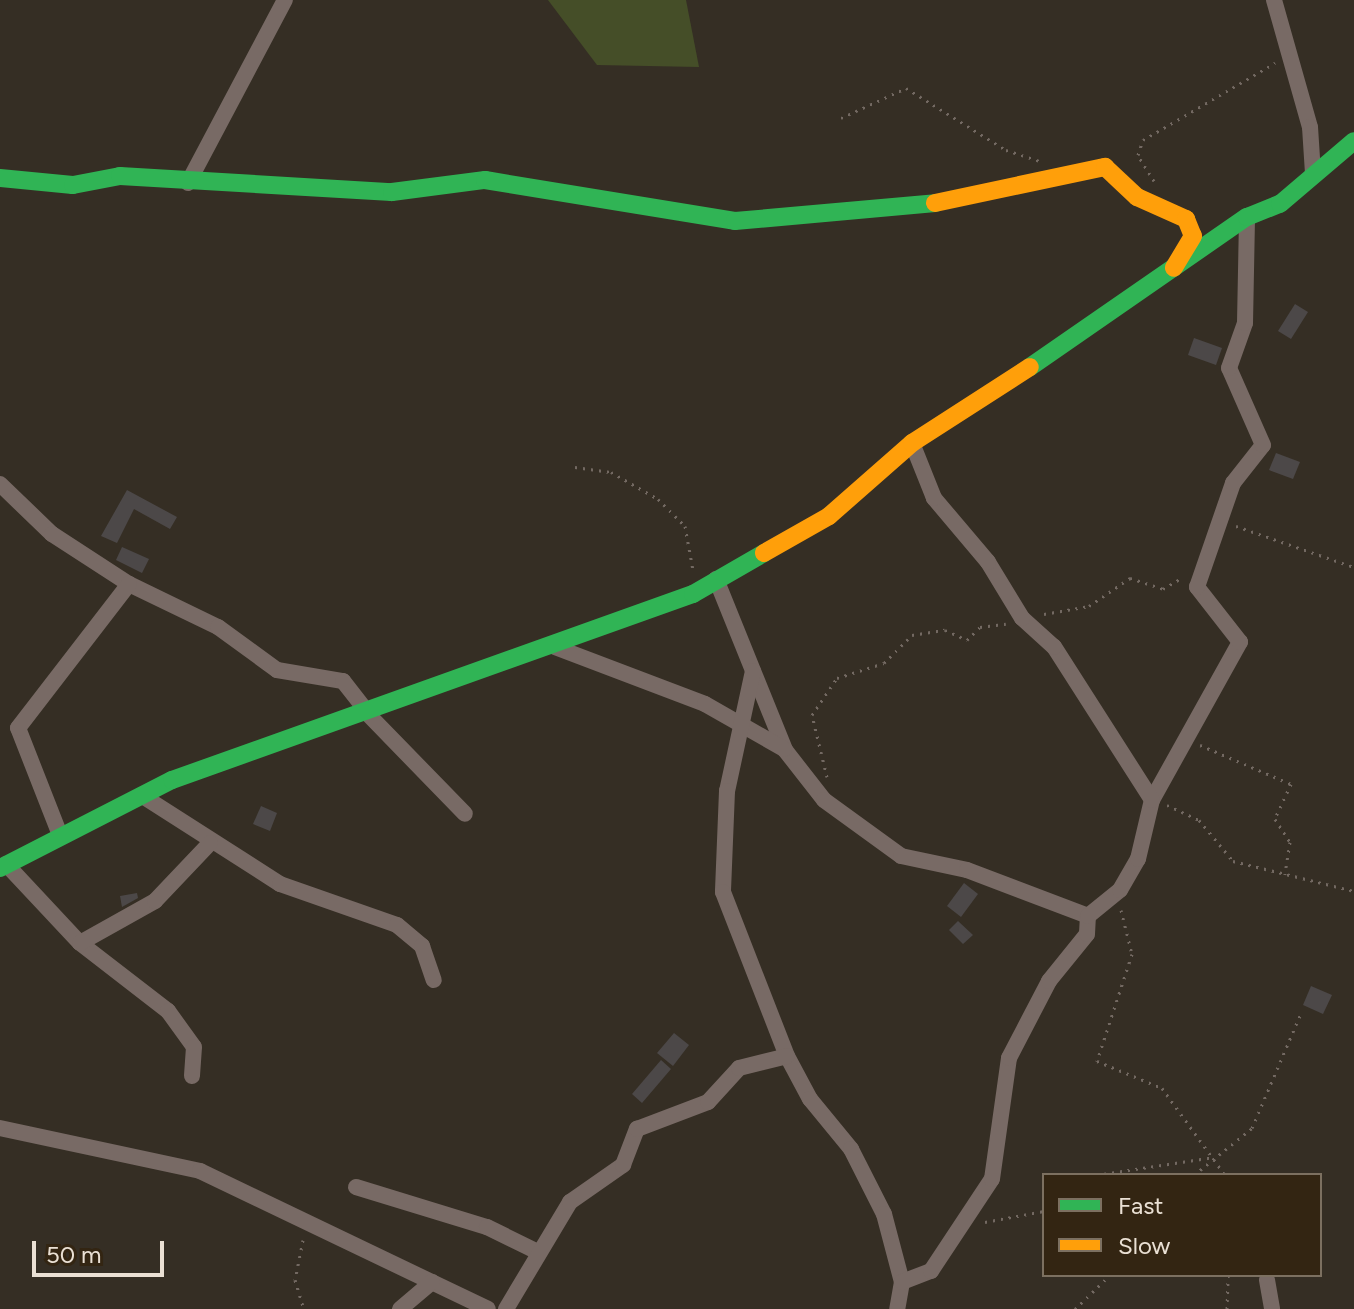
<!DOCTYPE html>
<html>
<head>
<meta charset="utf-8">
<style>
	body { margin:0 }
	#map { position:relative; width:1354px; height:1309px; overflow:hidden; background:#352e24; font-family:Figtree,sans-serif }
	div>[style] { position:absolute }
	.green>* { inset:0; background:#454e28 }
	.building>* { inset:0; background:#4c4848 }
	.path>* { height:3px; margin-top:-1.5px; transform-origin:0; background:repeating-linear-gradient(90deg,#736962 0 2px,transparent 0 8px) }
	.street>* { height:16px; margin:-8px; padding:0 8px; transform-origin:8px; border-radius:8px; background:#786a65 }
	.fast>* { height:18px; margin:-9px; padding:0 9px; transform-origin:9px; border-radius:9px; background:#30b455 }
	.slow>* { height:18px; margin:-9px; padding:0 9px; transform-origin:9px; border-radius:9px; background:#ff9f0a }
	span { translate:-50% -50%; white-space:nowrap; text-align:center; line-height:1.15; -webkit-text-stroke:6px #332512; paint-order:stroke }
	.legend { position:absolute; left:1042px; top:1173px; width:280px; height:104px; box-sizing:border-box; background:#332512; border:2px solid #7c7060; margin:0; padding:10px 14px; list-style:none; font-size:24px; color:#eae0d4 }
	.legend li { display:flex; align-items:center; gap:16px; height:40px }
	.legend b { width:40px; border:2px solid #7c7060 }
	.scale { position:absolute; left:32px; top:1241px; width:132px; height:36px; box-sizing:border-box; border:4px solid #eae0d4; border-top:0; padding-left:10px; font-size:24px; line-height:28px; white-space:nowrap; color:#eae0d4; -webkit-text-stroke:6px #332512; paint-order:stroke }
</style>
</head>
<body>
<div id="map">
	<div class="green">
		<div style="clip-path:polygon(548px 0,686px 0,699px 67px,597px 65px)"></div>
	</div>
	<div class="building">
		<div style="clip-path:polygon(1295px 304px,1308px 312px,1291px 339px,1278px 331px)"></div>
		<div style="clip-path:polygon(1194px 338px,1222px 348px,1216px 365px,1188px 355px)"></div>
		<div style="clip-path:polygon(1276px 453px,1300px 462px,1293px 479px,1269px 470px)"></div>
		<div style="clip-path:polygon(127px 490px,177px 517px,170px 529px,134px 509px,117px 543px,101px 536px)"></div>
		<div style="clip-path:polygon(122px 547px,149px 559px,142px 573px,116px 560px)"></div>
		<div style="clip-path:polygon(261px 806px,277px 813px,270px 831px,253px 824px)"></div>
		<div style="clip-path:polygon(964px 883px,978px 894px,961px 917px,947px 906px)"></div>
		<div style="clip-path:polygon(137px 893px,138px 898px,122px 907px,120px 896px)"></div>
		<div style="clip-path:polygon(958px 921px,973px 935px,963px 944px,949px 930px)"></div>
		<div style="clip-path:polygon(1311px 986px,1332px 995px,1323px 1014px,1303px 1005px)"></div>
		<div style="clip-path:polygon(674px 1033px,689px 1045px,673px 1066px,657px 1053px)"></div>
		<div style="clip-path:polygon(661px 1060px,671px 1069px,642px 1103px,632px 1094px)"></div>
	</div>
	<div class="path">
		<div style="left:841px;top:118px;width:72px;rotate:-24.8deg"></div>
		<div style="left:906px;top:88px;width:118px;rotate:31.8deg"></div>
		<div style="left:1006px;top:150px;width:35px;rotate:18deg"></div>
		<div style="left:1154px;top:181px;width:31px;rotate:-122deg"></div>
		<div style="left:1138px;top:155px;width:16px;rotate:-72deg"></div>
		<div style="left:1143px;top:140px;width:153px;rotate:-30.3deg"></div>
		<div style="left:575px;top:467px;width:36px;rotate:8deg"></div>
		<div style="left:611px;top:472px;width:54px;rotate:29.9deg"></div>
		<div style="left:658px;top:499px;width:38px;rotate:45deg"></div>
		<div style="left:685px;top:526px;width:45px;rotate:79.7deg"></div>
		<div style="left:1236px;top:526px;width:125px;rotate:19.2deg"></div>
		<div style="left:1044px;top:614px;width:46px;rotate:-10.1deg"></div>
		<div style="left:1089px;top:606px;width:50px;rotate:-34.3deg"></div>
		<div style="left:1130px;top:578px;width:35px;rotate:18deg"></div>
		<div style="left:1163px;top:589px;width:21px;rotate:-31deg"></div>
		<div style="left:1200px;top:745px;width:99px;rotate:23.2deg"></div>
		<div style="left:1291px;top:784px;width:38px;rotate:115deg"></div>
		<div style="left:1275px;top:819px;width:27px;rotate:57deg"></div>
		<div style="left:1290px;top:842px;width:33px;rotate:99deg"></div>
		<div style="left:827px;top:777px;width:64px;rotate:-103.6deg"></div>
		<div style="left:812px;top:715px;width:45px;rotate:-56deg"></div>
		<div style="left:837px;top:678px;width:49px;rotate:-17.7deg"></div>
		<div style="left:884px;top:663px;width:40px;rotate:-45deg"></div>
		<div style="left:912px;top:635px;width:33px;rotate:-9deg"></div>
		<div style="left:945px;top:630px;width:24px;rotate:24deg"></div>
		<div style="left:967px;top:640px;width:18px;rotate:-45deg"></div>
		<div style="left:980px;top:627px;width:26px;rotate:-7deg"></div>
		<div style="left:1167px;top:805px;width:35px;rotate:25deg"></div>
		<div style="left:1199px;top:820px;width:53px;rotate:50.3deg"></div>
		<div style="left:1233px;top:861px;width:125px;rotate:13.9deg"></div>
		<div style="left:1121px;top:910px;width:45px;rotate:76deg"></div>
		<div style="left:1132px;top:954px;width:113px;rotate:108.1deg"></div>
		<div style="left:1097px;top:1061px;width:70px;rotate:22.6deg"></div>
		<div style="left:1162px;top:1088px;width:107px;rotate:54.1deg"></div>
		<div style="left:1096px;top:1175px;width:118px;rotate:-8.7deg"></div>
		<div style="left:1194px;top:1175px;width:75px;rotate:-39deg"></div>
		<div style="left:1252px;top:1128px;width:125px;rotate:-66.9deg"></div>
		<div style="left:985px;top:1222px;width:60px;rotate:-10.6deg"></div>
		<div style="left:303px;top:1240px;width:41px;rotate:101.3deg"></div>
		<div style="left:295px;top:1280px;width:30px;rotate:73deg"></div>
		<div style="left:1075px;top:1309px;width:49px;rotate:-44.2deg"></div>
		<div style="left:1227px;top:1309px;width:34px;rotate:-88deg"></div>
	</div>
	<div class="street">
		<div style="left:1274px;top:0;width:132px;rotate:74.2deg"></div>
		<div style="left:1310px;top:127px;width:46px;rotate:86.3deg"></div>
		<div style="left:188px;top:183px;width:207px;rotate:-62.1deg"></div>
		<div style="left:0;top:484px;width:72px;rotate:43.9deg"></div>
		<div style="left:52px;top:534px;width:92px;rotate:33deg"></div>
		<div style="left:129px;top:584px;width:99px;rotate:25.8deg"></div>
		<div style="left:218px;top:627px;width:73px;rotate:36.1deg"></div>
		<div style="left:277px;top:670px;width:67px;rotate:9.5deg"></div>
		<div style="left:343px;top:681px;width:37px;rotate:52deg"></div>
		<div style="left:716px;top:579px;width:184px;rotate:68deg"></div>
		<div style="left:785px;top:750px;width:63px;rotate:52deg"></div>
		<div style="left:824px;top:800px;width:95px;rotate:36deg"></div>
		<div style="left:901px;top:856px;width:67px;rotate:12deg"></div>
		<div style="left:967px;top:870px;width:129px;rotate:20.8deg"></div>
		<div style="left:555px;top:647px;width:160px;rotate:20.8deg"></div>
		<div style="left:705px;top:704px;width:91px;rotate:29.7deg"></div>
		<div style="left:753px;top:671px;width:123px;rotate:102.2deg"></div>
		<div style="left:727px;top:791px;width:101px;rotate:92.3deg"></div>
		<div style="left:723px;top:892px;width:176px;rotate:68.7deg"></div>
		<div style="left:787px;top:1056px;width:49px;rotate:61.9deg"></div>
		<div style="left:810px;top:1099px;width:65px;rotate:50.6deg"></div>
		<div style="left:851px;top:1149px;width:73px;rotate:63.1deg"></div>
		<div style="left:884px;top:1214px;width:70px;rotate:75.2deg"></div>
		<div style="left:902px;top:1282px;width:27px;rotate:100deg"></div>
		<div style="left:363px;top:709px;width:146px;rotate:45.8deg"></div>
		<div style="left:141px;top:795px;width:165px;rotate:32.6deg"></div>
		<div style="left:280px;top:884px;width:124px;rotate:19.3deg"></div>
		<div style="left:397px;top:925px;width:33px;rotate:40deg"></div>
		<div style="left:422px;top:946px;width:36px;rotate:71deg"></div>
		<div style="left:1152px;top:800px;width:181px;rotate:-60.9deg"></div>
		<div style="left:1240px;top:642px;width:70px;rotate:-128deg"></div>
		<div style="left:1197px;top:587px;width:110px;rotate:-70.9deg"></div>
		<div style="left:1233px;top:483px;width:48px;rotate:-51.7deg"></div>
		<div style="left:1263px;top:445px;width:84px;rotate:-113.8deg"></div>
		<div style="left:1229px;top:368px;width:48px;rotate:-70.4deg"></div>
		<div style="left:1245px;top:323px;width:106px;rotate:-88.9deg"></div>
		<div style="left:60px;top:835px;width:115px;rotate:-111.4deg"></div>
		<div style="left:18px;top:728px;width:182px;rotate:-52.4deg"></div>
		<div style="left:6px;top:864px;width:108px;rotate:46.9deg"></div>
		<div style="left:80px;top:943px;width:111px;rotate:37.7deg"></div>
		<div style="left:168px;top:1011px;width:44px;rotate:54.2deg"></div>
		<div style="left:194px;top:1047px;width:29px;rotate:94deg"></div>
		<div style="left:80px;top:943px;width:86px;rotate:-29.2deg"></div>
		<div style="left:155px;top:901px;width:80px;rotate:-46.5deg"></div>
		<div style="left:0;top:1128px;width:205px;rotate:12.1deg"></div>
		<div style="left:200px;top:1171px;width:319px;rotate:25.6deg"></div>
		<div style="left:356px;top:1187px;width:137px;rotate:17deg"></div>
		<div style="left:487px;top:1227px;width:57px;rotate:26.1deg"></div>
		<div style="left:1267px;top:1280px;width:29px;rotate:80deg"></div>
		<div style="left:902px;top:1282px;width:31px;rotate:-21deg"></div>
		<div style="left:931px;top:1271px;width:110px;rotate:-56.5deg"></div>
		<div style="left:992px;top:1179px;width:122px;rotate:-82deg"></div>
		<div style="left:1009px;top:1058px;width:87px;rotate:-62.5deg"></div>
		<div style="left:1049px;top:981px;width:60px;rotate:-51deg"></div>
		<div style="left:1087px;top:934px;width:18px;rotate:-87deg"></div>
		<div style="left:1088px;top:916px;width:41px;rotate:-39.1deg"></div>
		<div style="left:1120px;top:890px;width:36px;rotate:-60deg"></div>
		<div style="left:1138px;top:859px;width:61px;rotate:-76.7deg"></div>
		<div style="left:1152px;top:800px;width:182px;rotate:-122.6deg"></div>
		<div style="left:1054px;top:647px;width:43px;rotate:-137.8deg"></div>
		<div style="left:1022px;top:618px;width:66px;rotate:-121.3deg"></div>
		<div style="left:988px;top:562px;width:84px;rotate:-130.2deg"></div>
		<div style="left:934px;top:498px;width:59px;rotate:-111.8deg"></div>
		<div style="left:400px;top:1309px;width:42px;rotate:-40.2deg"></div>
		<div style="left:506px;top:1309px;width:125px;rotate:-59.1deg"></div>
		<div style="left:570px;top:1202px;width:65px;rotate:-34.9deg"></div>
		<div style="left:623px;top:1165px;width:39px;rotate:-69deg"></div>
		<div style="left:637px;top:1129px;width:76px;rotate:-20.8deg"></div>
		<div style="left:708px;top:1102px;width:46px;rotate:-47.6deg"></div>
		<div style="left:739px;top:1068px;width:49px;rotate:-14deg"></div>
	</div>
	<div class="fast">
		<div style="left:0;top:178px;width:73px;rotate:5.5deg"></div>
		<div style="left:73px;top:185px;width:48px;rotate:-10.8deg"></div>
		<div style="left:120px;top:176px;width:272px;rotate:3.4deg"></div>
		<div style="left:392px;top:192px;width:94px;rotate:-7.4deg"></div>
		<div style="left:485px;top:180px;width:253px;rotate:9.3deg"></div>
		<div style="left:735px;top:221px;width:201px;rotate:-5.1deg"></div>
		<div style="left:1030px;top:367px;width:264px;rotate:-34.7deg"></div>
		<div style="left:1247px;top:217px;width:35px;rotate:-22deg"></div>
		<div style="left:1280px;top:204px;width:97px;rotate:-40.4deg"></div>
		<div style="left:0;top:868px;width:193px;rotate:-27.1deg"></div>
		<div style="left:172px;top:780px;width:553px;rotate:-19.65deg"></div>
		<div style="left:693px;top:594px;width:82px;rotate:-30deg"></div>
	</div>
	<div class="slow">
		<div style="left:935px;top:203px;width:174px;rotate:-12deg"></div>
		<div style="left:1105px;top:167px;width:44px;rotate:43.2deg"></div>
		<div style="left:1137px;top:197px;width:54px;rotate:24.2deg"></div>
		<div style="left:1186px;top:219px;width:18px;rotate:68deg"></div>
		<div style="left:1193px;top:236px;width:37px;rotate:121deg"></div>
		<div style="left:764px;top:553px;width:75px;rotate:-29.6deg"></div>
		<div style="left:829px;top:516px;width:111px;rotate:-41.3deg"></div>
		<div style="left:912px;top:443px;width:140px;rotate:-32.8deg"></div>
	</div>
	<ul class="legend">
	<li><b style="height:10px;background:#30b455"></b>Fast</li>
	<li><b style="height:10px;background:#ff9f0a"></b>Slow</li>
	</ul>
	<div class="scale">50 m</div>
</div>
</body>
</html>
